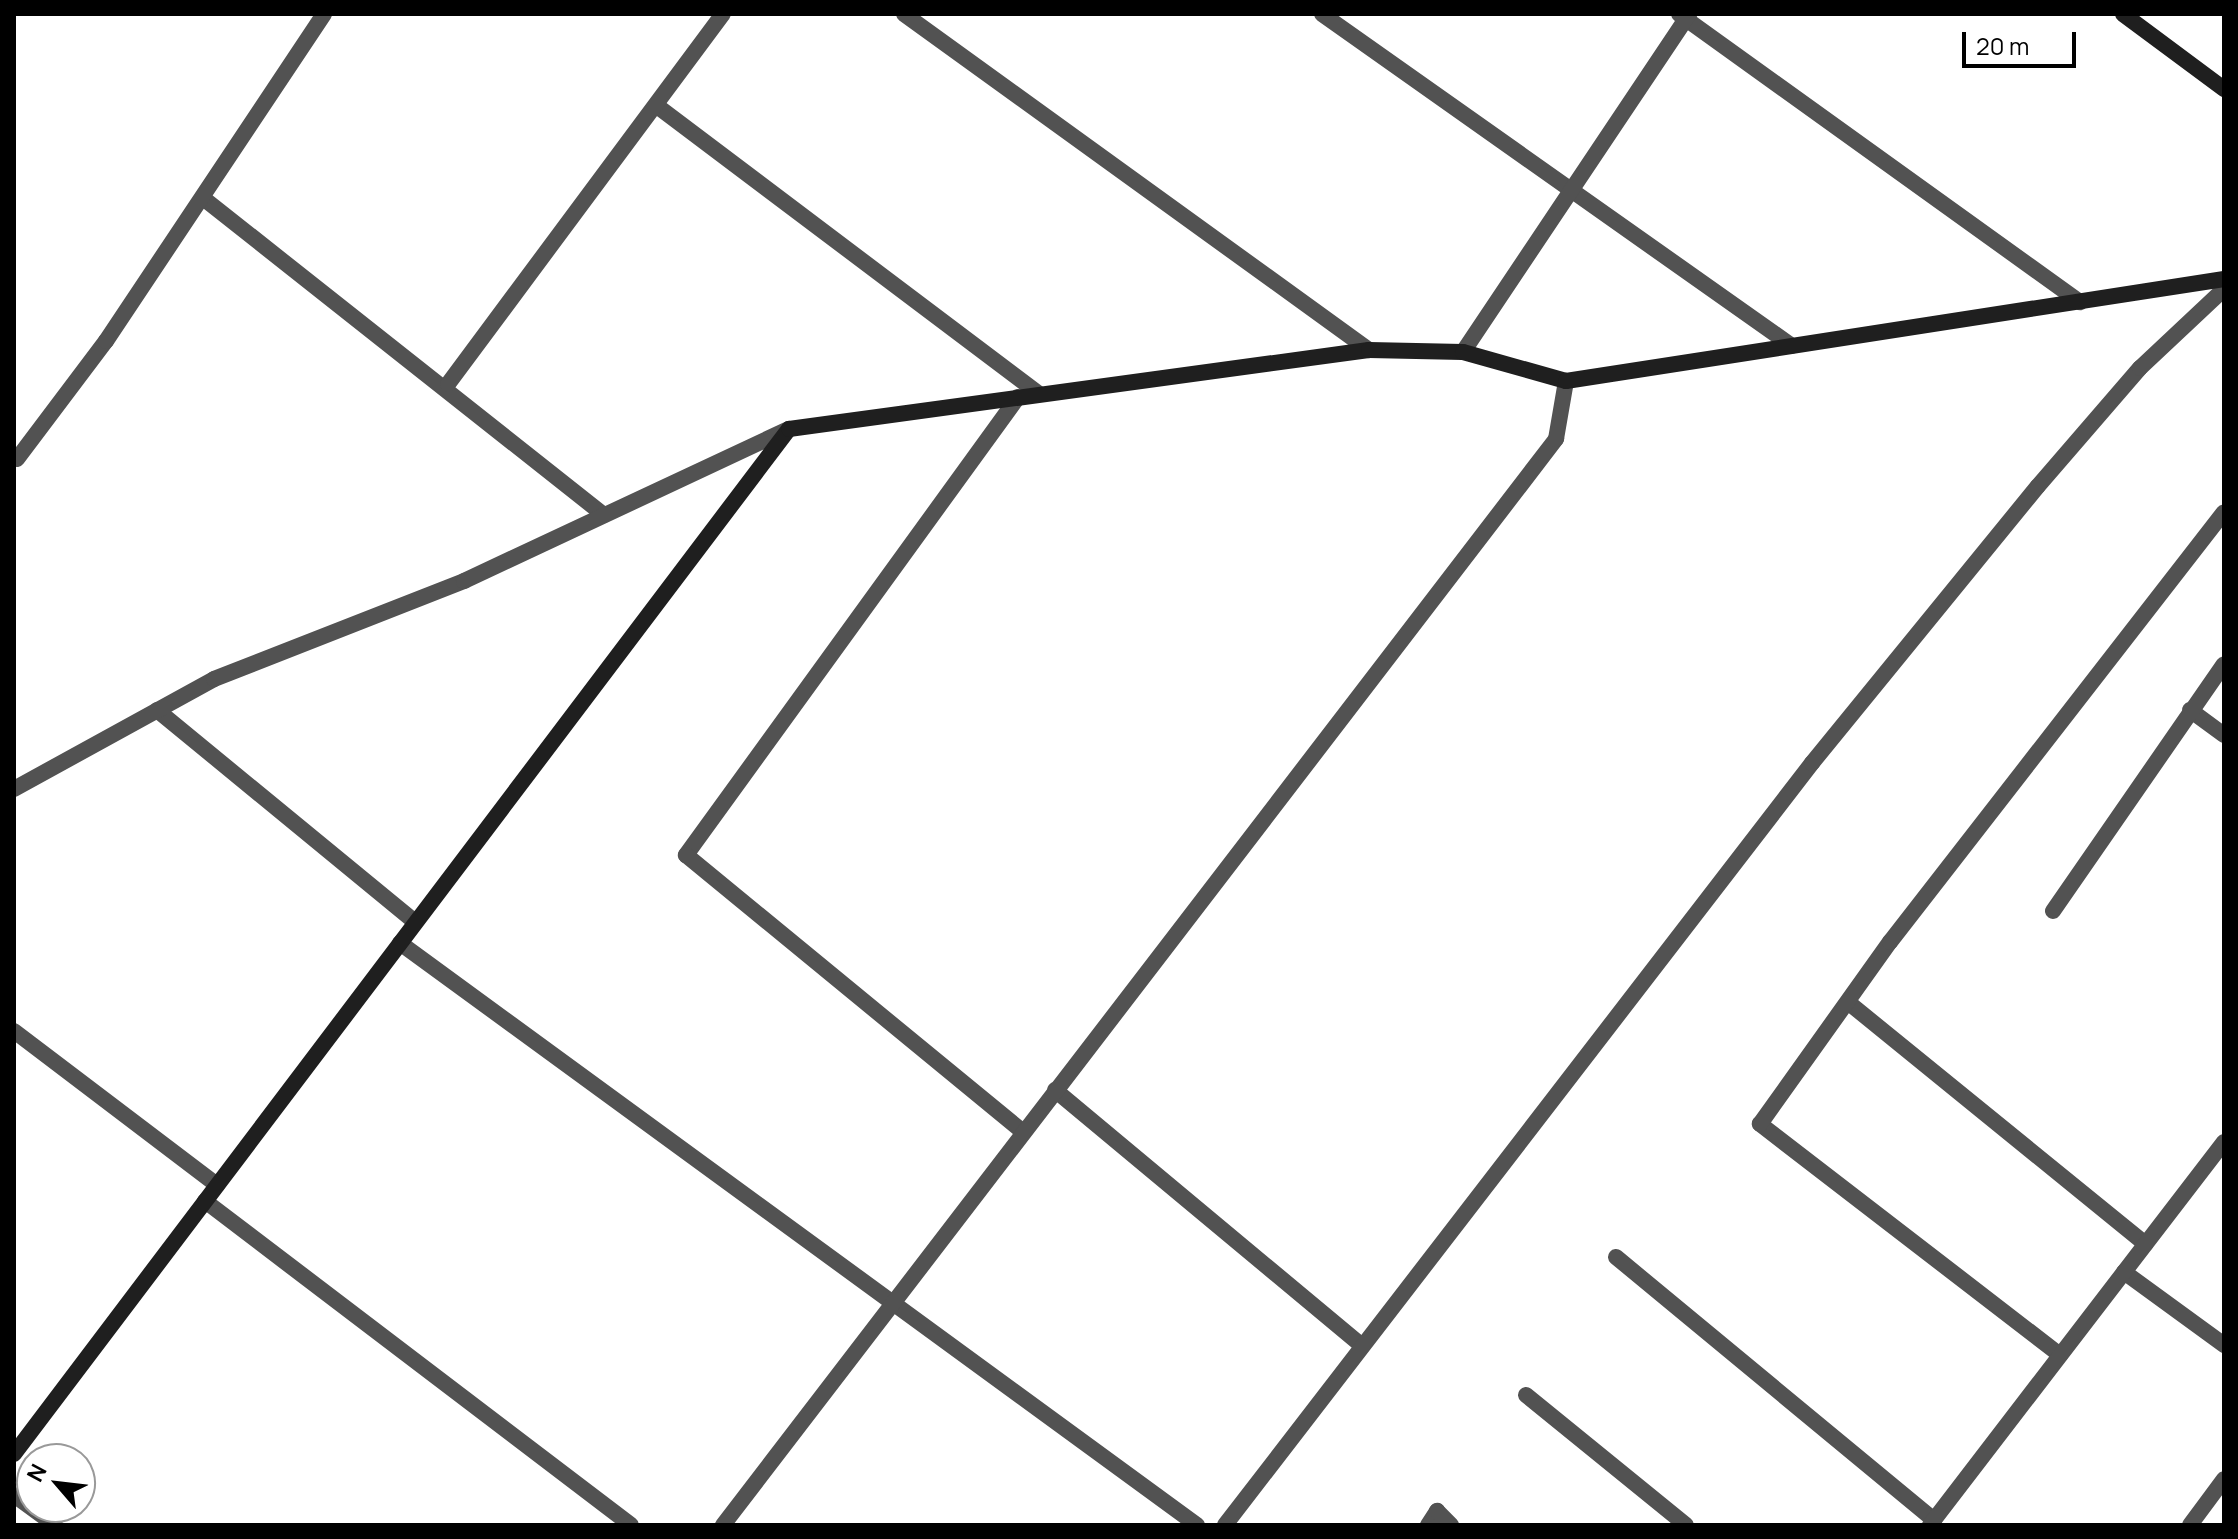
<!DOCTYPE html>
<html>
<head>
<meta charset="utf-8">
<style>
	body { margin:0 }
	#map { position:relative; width:2238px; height:1539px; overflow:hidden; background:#fff; font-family:Manrope,sans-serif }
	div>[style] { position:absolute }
	.street>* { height:16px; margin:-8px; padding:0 8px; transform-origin:8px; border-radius:8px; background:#525252 }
	.secondary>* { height:16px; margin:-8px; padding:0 8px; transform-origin:8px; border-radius:8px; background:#1f1f1f }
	span { translate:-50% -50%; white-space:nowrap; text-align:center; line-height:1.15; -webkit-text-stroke:6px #fff; paint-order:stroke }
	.frame { position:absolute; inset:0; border:16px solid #000; pointer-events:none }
	.north { position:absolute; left:16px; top:1443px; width:80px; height:80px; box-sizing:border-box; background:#fff; border:2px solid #999; border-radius:50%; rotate:298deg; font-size:22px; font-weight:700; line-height:32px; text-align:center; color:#000 }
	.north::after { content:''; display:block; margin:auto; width:28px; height:36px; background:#000; clip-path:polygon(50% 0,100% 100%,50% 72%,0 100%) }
	.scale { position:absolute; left:1962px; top:32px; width:114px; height:36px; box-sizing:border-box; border:4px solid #000; border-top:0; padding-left:10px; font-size:24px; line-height:28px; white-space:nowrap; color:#000; -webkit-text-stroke:6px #fff; paint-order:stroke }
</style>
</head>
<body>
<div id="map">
	<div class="street">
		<div style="left:904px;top:14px;width:574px;rotate:35.85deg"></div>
		<div style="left:1322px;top:14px;width:575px;rotate:35.24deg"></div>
		<div style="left:1679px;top:14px;width:494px;rotate:35.7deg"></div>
		<div style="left:657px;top:106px;width:478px;rotate:37deg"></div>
		<div style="left:203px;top:198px;width:511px;rotate:38.33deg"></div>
		<div style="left:1463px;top:352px;width:407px;rotate:-56.2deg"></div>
		<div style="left:448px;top:384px;width:461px;rotate:-53.4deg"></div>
		<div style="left:1018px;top:397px;width:566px;rotate:125.94deg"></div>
		<div style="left:686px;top:855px;width:436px;rotate:39.4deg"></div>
		<div style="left:17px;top:459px;width:148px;rotate:-53deg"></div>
		<div style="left:106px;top:341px;width:393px;rotate:-56.3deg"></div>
		<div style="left:157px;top:710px;width:334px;rotate:39.4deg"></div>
		<div style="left:2190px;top:710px;width:42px;rotate:36.3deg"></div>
		<div style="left:14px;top:789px;width:228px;rotate:-28.8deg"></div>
		<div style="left:214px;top:679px;width:269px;rotate:-21.4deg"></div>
		<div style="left:464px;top:581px;width:359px;rotate:-25.1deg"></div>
		<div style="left:2053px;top:911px;width:300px;rotate:-55.3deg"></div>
		<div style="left:400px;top:943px;width:987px;rotate:36.14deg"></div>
		<div style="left:1849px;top:1003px;width:382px;rotate:39.1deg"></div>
		<div style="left:14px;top:1031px;width:255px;rotate:37.2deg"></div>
		<div style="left:1055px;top:1090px;width:397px;rotate:39.8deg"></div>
		<div style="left:205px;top:1201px;width:535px;rotate:37.26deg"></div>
		<div style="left:1616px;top:1257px;width:413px;rotate:39.6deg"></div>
		<div style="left:2124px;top:1272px;width:124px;rotate:36.1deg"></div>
		<div style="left:2060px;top:1355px;width:379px;rotate:-142.4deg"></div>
		<div style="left:1760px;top:1124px;width:224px;rotate:-54.5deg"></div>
		<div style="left:1890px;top:942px;width:544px;rotate:-52.16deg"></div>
		<div style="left:1526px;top:1395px;width:206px;rotate:39.1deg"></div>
		<div style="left:14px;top:1495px;width:51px;rotate:36.2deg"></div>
		<div style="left:723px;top:1525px;width:1369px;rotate:-52.51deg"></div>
		<div style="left:1556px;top:439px;width:59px;rotate:-80.2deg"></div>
		<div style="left:1225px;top:1525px;width:962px;rotate:-52.39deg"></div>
		<div style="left:1812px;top:763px;width:357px;rotate:-50.8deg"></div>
		<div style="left:2038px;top:486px;width:156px;rotate:-49.2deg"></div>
		<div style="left:2140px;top:368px;width:115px;rotate:-43.2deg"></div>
		<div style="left:1428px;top:1525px;width:17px;rotate:-57deg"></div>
		<div style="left:1437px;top:1511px;width:20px;rotate:45deg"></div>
		<div style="left:1930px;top:1525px;width:483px;rotate:-52.5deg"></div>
		<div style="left:2190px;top:1525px;width:57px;rotate:-53.5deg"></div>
	</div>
	<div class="secondary">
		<div style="left:2123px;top:14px;width:126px;rotate:36.6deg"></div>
		<div style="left:14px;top:1454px;width:1285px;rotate:-52.91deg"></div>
		<div style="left:789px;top:429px;width:585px;rotate:-7.76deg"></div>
		<div style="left:1369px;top:350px;width:94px;rotate:1.2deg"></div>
		<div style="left:1463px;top:352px;width:107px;rotate:15.7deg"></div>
		<div style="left:1566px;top:381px;width:666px;rotate:-8.81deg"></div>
	</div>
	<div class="frame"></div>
	<div class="north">N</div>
	<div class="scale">20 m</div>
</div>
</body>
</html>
